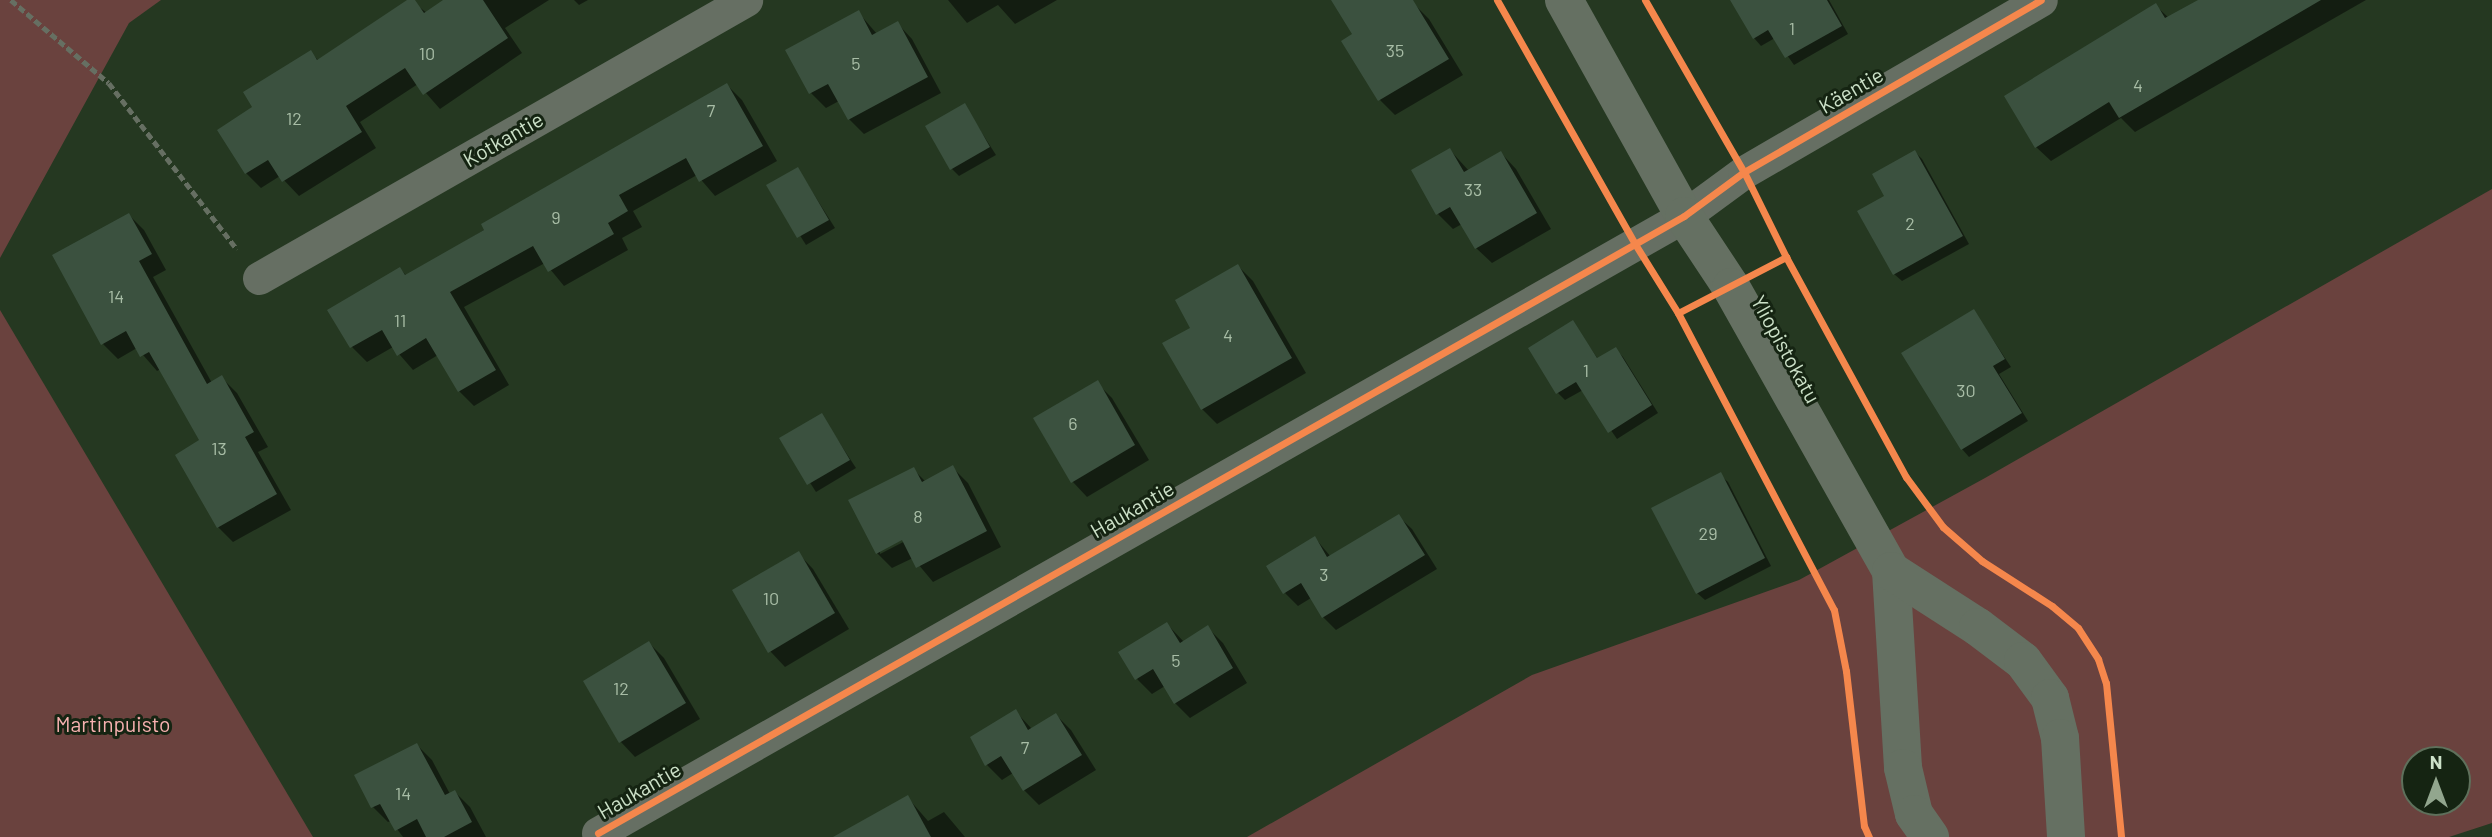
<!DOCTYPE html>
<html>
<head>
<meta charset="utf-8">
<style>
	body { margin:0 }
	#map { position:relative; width:2492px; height:837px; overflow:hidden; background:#253821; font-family:Barlow,sans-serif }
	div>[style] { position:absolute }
	.green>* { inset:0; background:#6a423e }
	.shadow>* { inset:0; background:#0007 }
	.building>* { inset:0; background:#3b513f }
	.path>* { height:4.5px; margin-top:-2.25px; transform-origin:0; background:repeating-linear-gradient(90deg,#666f62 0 7px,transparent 0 10.5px) }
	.street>* { height:33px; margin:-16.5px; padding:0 16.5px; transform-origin:16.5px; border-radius:16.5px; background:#666f63 }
	.secondary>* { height:38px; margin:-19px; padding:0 19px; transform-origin:19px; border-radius:19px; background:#657062 }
	.cycleway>* { height:7px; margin:-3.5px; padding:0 3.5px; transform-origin:3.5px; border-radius:3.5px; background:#f5874c }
	span { translate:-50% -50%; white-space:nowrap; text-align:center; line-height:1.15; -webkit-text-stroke:6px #152412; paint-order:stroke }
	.number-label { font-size:18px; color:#a8bda6 }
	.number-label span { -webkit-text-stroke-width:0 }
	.street-label { font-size:21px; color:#cce1c8 }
	.park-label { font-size:21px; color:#f7b1b0 }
	.north { position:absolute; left:2401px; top:746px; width:70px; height:70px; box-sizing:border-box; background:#152412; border:2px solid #5e705b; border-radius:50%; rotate:0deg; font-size:19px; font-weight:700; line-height:28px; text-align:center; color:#cce1c8 }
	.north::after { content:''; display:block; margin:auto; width:24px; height:32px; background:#92a68e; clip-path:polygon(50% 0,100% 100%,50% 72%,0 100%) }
</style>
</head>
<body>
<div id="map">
	<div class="green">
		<div style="clip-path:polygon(0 0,161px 0,129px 23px,0 258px)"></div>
		<div style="clip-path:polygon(evenodd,2492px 189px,2492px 823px,2449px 837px,1247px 837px,1532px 675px,1799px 580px,1985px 478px,2492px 189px,2415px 760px,2457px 760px,2457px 802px,2415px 802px,2415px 760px)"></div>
		<div style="clip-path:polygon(0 310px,313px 837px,0 837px)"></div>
	</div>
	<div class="shadow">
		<div style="clip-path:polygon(410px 0,427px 13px,446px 0,549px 0,505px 28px,522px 53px,440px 109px,418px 84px,360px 122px,376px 148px,299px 196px,280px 176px,261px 188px,246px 173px,255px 107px,310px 52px,319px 61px)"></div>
		<div style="clip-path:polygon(574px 0,588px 0,579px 5px)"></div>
		<div style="clip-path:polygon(948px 0,1057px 0,1015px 24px,998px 5px,967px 23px)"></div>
		<div style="clip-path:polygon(1333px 0,1403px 0,1414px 4px,1429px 19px,1463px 75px,1395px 115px,1380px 100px,1343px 41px,1354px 35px)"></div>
		<div style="clip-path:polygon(1732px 0,1829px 0,1848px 34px,1794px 65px,1775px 38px,1761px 46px,1754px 38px)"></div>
		<div style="clip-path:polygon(2201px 0,2366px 0,2135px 132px,2121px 118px,2051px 161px,2036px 147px,2156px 6px,2169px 18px)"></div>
		<div style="clip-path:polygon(858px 12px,877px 34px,897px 23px,912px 39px,941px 93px,864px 134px,849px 119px,839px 101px,826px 108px,811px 93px,787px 51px)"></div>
		<div style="clip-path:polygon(727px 85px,742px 100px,777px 161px,715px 196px,697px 175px,633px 211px,642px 227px,622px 238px,628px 250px,564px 286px,545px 263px,464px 307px,509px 385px,474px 406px,459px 391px,438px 355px,413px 370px,393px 347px,367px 362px,352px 347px,330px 310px,400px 269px,407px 276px)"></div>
		<div style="clip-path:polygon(964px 105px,996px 155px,959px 176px,952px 169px)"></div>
		<div style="clip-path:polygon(1450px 150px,1469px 171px,1501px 153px,1516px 169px,1551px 229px,1492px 263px,1476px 248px,1462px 224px,1453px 229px,1438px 214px)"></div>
		<div style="clip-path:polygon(1915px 152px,1922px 159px,1969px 244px,1902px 281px,1894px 274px,1886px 197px)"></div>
		<div style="clip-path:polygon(798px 169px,835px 228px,806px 245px,768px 185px)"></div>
		<div style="clip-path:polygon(129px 215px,144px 230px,166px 270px,153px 277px,212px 383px,222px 378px,237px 393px,268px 447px,258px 452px,291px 510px,233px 542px,218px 527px,202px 441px,161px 369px,157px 371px,137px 348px,118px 359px,103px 344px)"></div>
		<div style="clip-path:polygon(1238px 266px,1253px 281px,1306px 373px,1217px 424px,1202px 409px,1193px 328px)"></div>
		<div style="clip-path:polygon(1974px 311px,2011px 367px,1999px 374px,2028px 421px,1969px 457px,1962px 449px)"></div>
		<div style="clip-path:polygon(1573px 323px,1598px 359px,1615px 349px,1623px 357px,1658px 413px,1617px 439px,1583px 390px,1565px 400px,1558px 393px)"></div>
		<div style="clip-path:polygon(1097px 383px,1112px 398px,1149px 460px,1087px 497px,1072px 481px)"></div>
		<div style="clip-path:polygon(822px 416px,856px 468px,816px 492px,782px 439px)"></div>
		<div style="clip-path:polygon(evenodd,953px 468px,968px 483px,1001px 547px,933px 582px,913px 558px,892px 568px,877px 553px,913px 469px,926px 482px,953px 468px,909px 535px,911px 538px,880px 554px,880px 550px,909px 535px)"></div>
		<div style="clip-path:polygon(1720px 475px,1728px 482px,1771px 566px,1705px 600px,1697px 593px)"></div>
		<div style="clip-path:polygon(1398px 516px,1412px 529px,1437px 569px,1336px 630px,1323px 617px,1311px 598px,1298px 606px,1285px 593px,1315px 538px,1331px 557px)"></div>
		<div style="clip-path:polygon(798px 553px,813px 569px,849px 629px,785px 667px,770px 651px)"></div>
		<div style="clip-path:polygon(1167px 624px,1184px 642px,1208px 628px,1223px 643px,1247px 683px,1190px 718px,1175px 703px,1165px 686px,1152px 694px,1137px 679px)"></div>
		<div style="clip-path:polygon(649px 643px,664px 658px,700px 719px,635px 757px,620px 741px)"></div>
		<div style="clip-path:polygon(1015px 711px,1032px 729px,1056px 715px,1071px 730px,1096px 770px,1039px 805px,1024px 790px,1013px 773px,1002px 780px,987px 765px,973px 738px)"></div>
		<div style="clip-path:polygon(417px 745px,432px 760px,450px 794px,455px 792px,470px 807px,486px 837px,403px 837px,391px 821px,388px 822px,373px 807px)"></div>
		<div style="clip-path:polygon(908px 798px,928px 821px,944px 812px,965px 837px,837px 837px)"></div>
	</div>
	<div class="building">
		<div style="clip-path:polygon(407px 0,415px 0,424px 13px,443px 0,483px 0,508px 38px,423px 95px,405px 68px,346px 106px,362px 132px,282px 182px,268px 160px,245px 174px,217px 130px,252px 107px,243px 92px,311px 50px,317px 60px)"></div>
		<div style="clip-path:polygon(1331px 0,1413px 0,1449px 59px,1378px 101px,1341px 41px,1352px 34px)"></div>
		<div style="clip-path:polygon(1730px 0,1827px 0,1842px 26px,1785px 58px,1768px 30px,1753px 39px)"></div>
		<div style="clip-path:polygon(2198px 0,2321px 0,2119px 118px,2109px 102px,2035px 148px,2004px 96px,2156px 3px,2165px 18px)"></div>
		<div style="clip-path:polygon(859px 10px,872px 35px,898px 21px,928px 77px,848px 120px,828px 84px,809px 94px,785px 50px)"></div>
		<div style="clip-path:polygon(727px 83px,763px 146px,699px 182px,686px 158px,619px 195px,628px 211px,608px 223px,614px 234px,548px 272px,533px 246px,450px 292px,496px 370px,458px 392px,426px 338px,397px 356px,382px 330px,350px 348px,327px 310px,400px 267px,405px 275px,484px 230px,481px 224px)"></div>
		<div style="clip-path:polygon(965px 103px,990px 147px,950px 170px,925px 126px)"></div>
		<div style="clip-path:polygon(1450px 148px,1464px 172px,1501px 151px,1537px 213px,1475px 249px,1450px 207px,1436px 215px,1411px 170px)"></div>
		<div style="clip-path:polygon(1915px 150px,1963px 236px,1893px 275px,1857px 211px,1884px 196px,1872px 174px)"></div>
		<div style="clip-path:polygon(798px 167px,829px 220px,797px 238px,766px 185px)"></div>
		<div style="clip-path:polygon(129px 213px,152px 254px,139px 261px,207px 384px,222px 375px,254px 432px,245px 437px,277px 494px,217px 528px,175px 455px,199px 440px,149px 352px,140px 357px,126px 331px,101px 345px,52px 255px)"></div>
		<div style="clip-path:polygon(1238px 264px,1292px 358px,1201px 410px,1162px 343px,1190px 328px,1175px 300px)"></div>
		<div style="clip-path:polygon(1974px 309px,2005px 359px,1993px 366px,2022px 413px,1961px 450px,1901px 353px)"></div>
		<div style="clip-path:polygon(1573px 320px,1597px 358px,1616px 347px,1652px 405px,1608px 433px,1576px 382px,1556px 394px,1528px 348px)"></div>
		<div style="clip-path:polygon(1098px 380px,1135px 445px,1071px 483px,1033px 418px)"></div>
		<div style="clip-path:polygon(822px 413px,850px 460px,807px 485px,779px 438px)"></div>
		<div style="clip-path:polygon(953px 465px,987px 531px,916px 568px,902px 540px,876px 554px,848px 500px,914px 467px,922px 482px)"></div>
		<div style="clip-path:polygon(1721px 472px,1765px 558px,1696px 594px,1651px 508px)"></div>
		<div style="clip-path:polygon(1399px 514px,1425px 555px,1322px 618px,1301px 583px,1283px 594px,1266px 566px,1315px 536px,1327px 557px)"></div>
		<div style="clip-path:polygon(799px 551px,835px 613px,768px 653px,732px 590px)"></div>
		<div style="clip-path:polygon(1167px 622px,1180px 643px,1208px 625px,1233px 668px,1174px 704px,1153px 669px,1135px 680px,1118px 652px)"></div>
		<div style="clip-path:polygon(649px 641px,686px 703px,619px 743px,583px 681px)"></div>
		<div style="clip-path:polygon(1016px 709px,1028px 730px,1056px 713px,1082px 755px,1023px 791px,1001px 756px,985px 766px,970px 737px)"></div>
		<div style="clip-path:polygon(417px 743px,445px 795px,455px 790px,472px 822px,444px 837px,426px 837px,417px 819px,395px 831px,380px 804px,371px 808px,354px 775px)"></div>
		<div style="clip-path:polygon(908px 795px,931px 837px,833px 837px)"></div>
	</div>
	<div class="path">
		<div style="left:11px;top:0;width:128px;rotate:40.3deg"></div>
		<div style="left:109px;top:83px;width:210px;rotate:52.4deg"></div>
	</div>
	<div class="street">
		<div style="left:259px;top:278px;width:561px;rotate:-29.72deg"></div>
		<div style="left:598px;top:833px;width:1249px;rotate:-29.6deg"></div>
		<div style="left:1684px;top:216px;width:74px;rotate:-36.3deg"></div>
		<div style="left:1744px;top:172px;width:343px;rotate:-30.1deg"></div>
	</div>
	<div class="secondary">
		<div style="left:1564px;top:0;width:247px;rotate:60.9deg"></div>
		<div style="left:1684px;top:216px;width:85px;rotate:56.5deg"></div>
		<div style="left:1731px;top:287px;width:326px;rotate:60.6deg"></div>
		<div style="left:1891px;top:571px;width:197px;rotate:86.5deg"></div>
		<div style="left:1903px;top:768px;width:47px;rotate:76.6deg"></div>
		<div style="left:1914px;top:814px;width:28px;rotate:55deg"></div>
		<div style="left:1891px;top:571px;width:103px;rotate:32.8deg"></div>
		<div style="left:1978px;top:627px;width:56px;rotate:37.1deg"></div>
		<div style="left:2023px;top:661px;width:46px;rotate:53.9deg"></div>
		<div style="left:2050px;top:698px;width:41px;rotate:76deg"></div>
		<div style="left:2060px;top:738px;width:99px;rotate:86.5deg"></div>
	</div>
	<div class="cycleway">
		<div style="left:1497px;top:0;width:280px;rotate:60.5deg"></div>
		<div style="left:1635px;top:244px;width:81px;rotate:58.1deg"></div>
		<div style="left:1678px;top:313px;width:335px;rotate:62.3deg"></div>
		<div style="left:1834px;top:610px;width:62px;rotate:78.9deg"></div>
		<div style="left:1846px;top:671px;width:156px;rotate:83.4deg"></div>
		<div style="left:1864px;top:826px;width:12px;rotate:66deg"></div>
		<div style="left:1645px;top:0;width:198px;rotate:60.1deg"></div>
		<div style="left:1744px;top:172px;width:95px;rotate:63.7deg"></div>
		<div style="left:1786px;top:257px;width:251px;rotate:61.4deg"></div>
		<div style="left:1906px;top:477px;width:62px;rotate:53.5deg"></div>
		<div style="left:1943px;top:527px;width:52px;rotate:41.1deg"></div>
		<div style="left:1982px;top:561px;width:83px;rotate:32.7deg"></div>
		<div style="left:2052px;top:606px;width:34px;rotate:40deg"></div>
		<div style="left:2078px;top:628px;width:37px;rotate:57deg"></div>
		<div style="left:2098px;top:659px;width:25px;rotate:72deg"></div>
		<div style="left:2106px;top:683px;width:155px;rotate:84.4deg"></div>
		<div style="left:1678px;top:313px;width:122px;rotate:-27.4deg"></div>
		<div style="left:598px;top:833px;width:1249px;rotate:-29.6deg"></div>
		<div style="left:1684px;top:216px;width:74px;rotate:-36.3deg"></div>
		<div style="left:1744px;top:172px;width:343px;rotate:-30.1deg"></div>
	</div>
	<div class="number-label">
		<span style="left:1792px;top:28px">1</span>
		<span style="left:1395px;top:50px">35</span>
		<span style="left:427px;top:53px">10</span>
		<span style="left:856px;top:63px">5</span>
		<span style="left:2138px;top:85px">4</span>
		<span style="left:711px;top:110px">7</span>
		<span style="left:294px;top:118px">12</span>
		<span style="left:1473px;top:189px">33</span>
		<span style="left:556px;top:217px">9</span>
		<span style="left:1910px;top:223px">2</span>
		<span style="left:116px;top:296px">14</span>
		<span style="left:400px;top:320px">11</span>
		<span style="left:1228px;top:335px">4</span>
		<span style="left:1586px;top:370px">1</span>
		<span style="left:1966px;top:390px">30</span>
		<span style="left:1073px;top:423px">6</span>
		<span style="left:219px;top:448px">13</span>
		<span style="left:918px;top:516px">8</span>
		<span style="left:1708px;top:533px">29</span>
		<span style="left:1324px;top:574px">3</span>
		<span style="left:771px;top:598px">10</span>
		<span style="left:1176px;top:660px">5</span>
		<span style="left:621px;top:688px">12</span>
		<span style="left:1025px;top:747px">7</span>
		<span style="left:403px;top:793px">14</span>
	</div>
	<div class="street-label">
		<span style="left:1851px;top:90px;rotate:-30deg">Käentie</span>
		<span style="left:503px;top:139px;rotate:-30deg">Kotkantie</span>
		<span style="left:1786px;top:349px;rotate:61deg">Yliopistokatu</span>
		<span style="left:1132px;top:509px;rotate:-30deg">Haukantie</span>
		<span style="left:639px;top:790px;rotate:-30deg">Haukantie</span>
	</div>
	<div class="park-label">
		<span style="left:113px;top:724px">Martinpuisto</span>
	</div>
	<div class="north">N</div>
</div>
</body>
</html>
